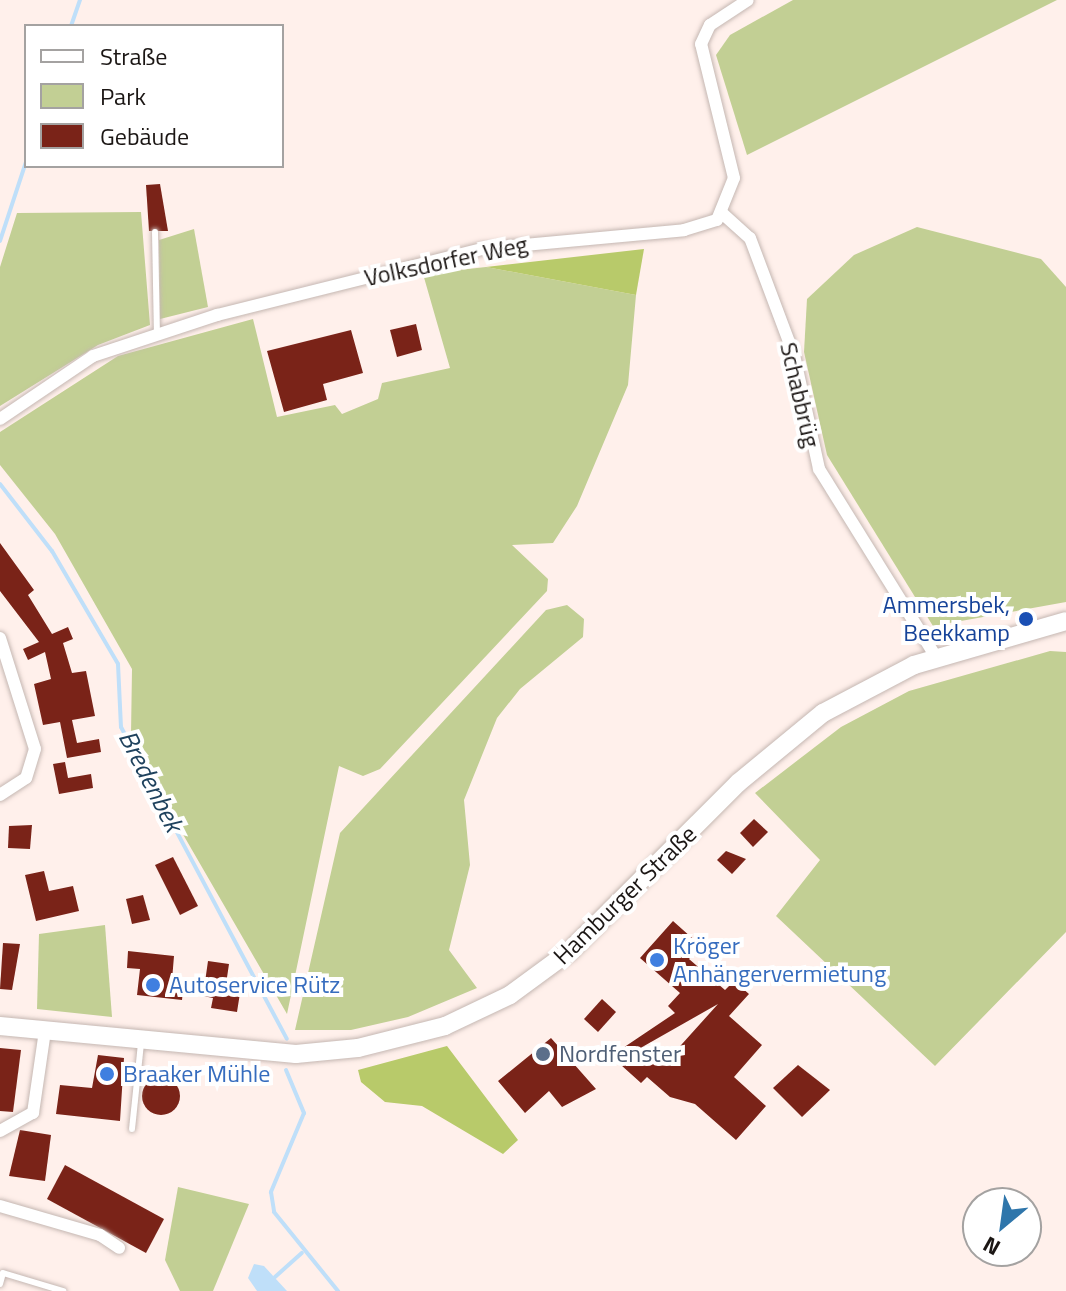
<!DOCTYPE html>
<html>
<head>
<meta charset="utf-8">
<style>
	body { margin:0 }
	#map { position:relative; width:1066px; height:1291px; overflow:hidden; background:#fff0eb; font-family:"Titillium Web",sans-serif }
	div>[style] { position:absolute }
	.green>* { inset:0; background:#c2cf94 }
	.forest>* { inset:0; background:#b8ca6a }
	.water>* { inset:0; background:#bfdff9 }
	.stream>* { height:4px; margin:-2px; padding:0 2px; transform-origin:2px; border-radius:2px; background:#bfdff9 }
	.building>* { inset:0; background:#7a2318 }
	.round { border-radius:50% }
	.roads { filter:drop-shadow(0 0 2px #c5b7b2) drop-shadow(0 0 2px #c5b7b2) }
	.service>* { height:6px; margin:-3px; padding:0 3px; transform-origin:3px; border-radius:3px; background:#fff }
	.minor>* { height:12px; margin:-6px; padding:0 6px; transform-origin:6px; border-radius:6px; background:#fff }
	.primary>* { height:18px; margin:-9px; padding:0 9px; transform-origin:9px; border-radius:9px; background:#fff }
	.dots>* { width:22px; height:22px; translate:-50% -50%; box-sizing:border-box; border:4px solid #fff; border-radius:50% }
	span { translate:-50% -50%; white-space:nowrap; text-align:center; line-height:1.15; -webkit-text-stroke:8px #fff; paint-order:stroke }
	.street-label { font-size:24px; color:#1b1614 }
	.transit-label { font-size:24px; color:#164399 }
	.right { translate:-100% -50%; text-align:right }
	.shop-label { font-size:24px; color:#366cbe }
	.left { translate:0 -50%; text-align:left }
	.service-label { font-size:24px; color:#4e5e75 }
	.water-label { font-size:26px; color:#1f425d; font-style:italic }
	.legend { position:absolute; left:24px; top:24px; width:260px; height:144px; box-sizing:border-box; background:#fff; border:2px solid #a4a2a1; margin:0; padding:10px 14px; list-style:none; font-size:24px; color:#1b1614 }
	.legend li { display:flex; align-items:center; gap:16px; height:40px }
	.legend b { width:40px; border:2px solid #a4a2a1 }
	.north { position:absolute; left:962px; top:1187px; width:80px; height:80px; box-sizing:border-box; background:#fff; border:2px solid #a4a2a1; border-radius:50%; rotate:209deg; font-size:22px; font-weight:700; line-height:32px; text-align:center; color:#1b1614 }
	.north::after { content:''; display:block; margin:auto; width:28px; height:36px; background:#2f76ab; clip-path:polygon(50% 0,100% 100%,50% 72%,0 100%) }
</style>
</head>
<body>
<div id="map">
	<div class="green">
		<div style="clip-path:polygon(793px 0,1057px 0,747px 155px,716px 55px,730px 35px)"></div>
		<div style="clip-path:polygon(141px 212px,150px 325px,98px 345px,0 406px,0 267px,17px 213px)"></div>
		<div style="clip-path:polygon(917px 227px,1041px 259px,1066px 287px,1066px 602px,933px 626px,827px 455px,804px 352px,807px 299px,854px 255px)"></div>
		<div style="clip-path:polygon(194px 229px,208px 307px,160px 319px,159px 240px)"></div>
		<div style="clip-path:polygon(486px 267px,636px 295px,628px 385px,577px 506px,553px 543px,512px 545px,548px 579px,547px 591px,380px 769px,363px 776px,339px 766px,287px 1014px,155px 786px,131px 734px,132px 669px,55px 534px,0 465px,0 432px,118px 356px,253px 319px,277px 417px,335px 405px,342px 414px,378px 399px,382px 383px,450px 368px,423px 274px)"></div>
		<div style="clip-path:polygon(567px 605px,584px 619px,583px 637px,520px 689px,497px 718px,464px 800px,470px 865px,449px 950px,477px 988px,408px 1017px,351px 1030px,295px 1030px,340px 833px,546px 610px)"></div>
		<div style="clip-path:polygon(1050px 651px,1066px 652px,1066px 932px,935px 1066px,776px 916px,820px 860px,755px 793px,841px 727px,909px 691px)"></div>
		<div style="clip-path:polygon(105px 925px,112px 1017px,37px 1009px,39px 934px)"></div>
		<div style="clip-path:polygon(178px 1187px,249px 1204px,213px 1291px,180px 1291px,165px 1260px)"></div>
	</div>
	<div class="forest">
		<div style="clip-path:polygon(644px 249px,636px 295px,486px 267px)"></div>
		<div style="clip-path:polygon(447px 1046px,518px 1140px,503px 1154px,422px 1106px,385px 1102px,361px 1082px,358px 1070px)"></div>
	</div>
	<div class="water">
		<div style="clip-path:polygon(254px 1264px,264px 1266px,287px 1291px,257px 1291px,248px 1278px)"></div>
	</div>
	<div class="stream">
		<div style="left:71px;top:26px;width:28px;rotate:-71deg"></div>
		<div style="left:0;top:241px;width:83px;rotate:-71.8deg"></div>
		<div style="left:0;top:484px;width:85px;rotate:52.2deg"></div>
		<div style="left:52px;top:551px;width:131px;rotate:59.7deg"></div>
		<div style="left:118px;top:664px;width:63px;rotate:87.3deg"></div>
		<div style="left:121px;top:727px;width:353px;rotate:62deg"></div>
		<div style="left:286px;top:1070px;width:47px;rotate:67.3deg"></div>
		<div style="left:304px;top:1113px;width:86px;rotate:112.7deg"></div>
		<div style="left:271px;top:1192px;width:20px;rotate:81deg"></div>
		<div style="left:274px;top:1212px;width:102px;rotate:51deg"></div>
		<div style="left:275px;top:1277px;width:36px;rotate:-42deg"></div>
	</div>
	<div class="building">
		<div style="clip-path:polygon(160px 184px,168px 231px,149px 231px,146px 185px)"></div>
		<div style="clip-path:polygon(416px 324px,422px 350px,397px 357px,390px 330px)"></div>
		<div style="clip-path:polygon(351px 330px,363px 373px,323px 384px,327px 400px,284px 412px,267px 351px)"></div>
		<div style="clip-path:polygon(0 543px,34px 590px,28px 595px,52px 634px,68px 627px,73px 639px,63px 643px,72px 673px,86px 671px,95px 716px,72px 720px,77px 743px,99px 739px,101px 752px,67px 758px,60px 722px,43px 725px,34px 684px,51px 679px,45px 652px,28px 660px,23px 649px,39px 642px,0 591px)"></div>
		<div style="clip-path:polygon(65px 762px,68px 778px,91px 774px,93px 788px,59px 794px,53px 764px)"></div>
		<div style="clip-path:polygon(754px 819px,768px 832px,753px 847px,740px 833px)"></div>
		<div style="clip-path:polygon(32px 825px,30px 849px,8px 848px,9px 826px)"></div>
		<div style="clip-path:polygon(726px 851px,746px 859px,732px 874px,717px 860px)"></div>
		<div style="clip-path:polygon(173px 857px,198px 906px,180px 915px,155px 865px)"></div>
		<div style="clip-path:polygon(44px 871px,49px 891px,73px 886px,79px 911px,36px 921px,25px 875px)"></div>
		<div style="clip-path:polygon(143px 895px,150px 920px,132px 924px,126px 899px)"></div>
		<div style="clip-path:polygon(evenodd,673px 921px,701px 946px,689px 959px,725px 990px,734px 981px,749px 994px,729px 1016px,762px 1045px,734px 1077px,766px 1106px,736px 1140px,695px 1104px,670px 1097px,647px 1077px,641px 1083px,611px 1056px,675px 1013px,668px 1006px,680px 993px,640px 958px,673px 921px,718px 1004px,664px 1064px,644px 1046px,718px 1004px)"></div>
		<div style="clip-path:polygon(3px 943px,20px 944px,12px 990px,0 989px)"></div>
		<div style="clip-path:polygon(128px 951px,174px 956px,172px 980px,184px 981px,182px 1000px,137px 995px,140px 969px,127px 968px)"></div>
		<div style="clip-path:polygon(208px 961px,229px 964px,225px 991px,240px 993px,237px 1012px,211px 1008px,213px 998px,203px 996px)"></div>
		<div style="clip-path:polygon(602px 999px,616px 1012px,598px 1032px,584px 1019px)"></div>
		<div style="clip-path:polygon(551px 1038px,596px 1089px,562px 1107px,549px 1091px,525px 1113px,498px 1081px)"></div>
		<div style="clip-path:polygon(0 1048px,21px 1050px,13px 1112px,0 1111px)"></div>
		<div style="clip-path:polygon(98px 1055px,124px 1058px,120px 1121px,56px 1114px,60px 1085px,92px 1088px)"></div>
		<div style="clip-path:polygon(798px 1065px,830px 1090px,802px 1117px,773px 1088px)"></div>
		<div class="round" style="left:142px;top:1077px;width:38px;height:38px"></div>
		<div style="clip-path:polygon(20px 1130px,51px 1135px,45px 1181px,9px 1176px)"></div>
		<div style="clip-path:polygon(65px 1165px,164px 1219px,146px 1253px,47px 1199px)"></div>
	</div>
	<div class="roads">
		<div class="service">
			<div style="left:155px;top:232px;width:102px;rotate:88.9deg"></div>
			<div style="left:132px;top:1129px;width:85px;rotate:-84deg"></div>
			<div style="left:0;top:1284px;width:11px;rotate:-75deg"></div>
			<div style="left:3px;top:1273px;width:63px;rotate:16.7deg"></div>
		</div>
		<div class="minor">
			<div style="left:723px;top:214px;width:36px;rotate:42deg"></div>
			<div style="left:750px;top:238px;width:125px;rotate:69.4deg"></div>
			<div style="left:794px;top:355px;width:117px;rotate:77.6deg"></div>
			<div style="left:819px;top:469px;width:221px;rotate:58.1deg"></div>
			<div style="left:0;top:419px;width:112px;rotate:-34.1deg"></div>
			<div style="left:93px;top:356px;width:131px;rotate:-18.3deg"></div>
			<div style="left:217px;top:315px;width:272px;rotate:-14deg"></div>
			<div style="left:481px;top:249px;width:204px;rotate:-5.3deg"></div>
			<div style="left:684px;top:230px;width:34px;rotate:-17deg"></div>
			<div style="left:717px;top:220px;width:45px;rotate:-68deg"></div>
			<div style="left:734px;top:178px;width:138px;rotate:-103.8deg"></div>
			<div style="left:701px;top:44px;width:21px;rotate:-65deg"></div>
			<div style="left:710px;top:25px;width:45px;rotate:-33.3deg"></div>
			<div style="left:0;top:638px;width:116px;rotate:72.5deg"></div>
			<div style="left:35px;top:749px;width:30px;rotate:107deg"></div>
			<div style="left:26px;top:778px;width:31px;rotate:147deg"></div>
			<div style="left:0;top:1131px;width:38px;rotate:-29deg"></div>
			<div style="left:33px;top:1113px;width:83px;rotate:-81.7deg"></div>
			<div style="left:0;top:1206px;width:104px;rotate:16.2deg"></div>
			<div style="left:100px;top:1235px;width:23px;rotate:34deg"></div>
		</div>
		<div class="primary">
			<div style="left:0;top:1026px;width:297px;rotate:5.4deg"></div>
			<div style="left:296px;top:1054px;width:62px;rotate:-5.5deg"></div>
			<div style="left:358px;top:1048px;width:90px;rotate:-14.2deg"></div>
			<div style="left:445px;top:1026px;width:72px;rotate:-25.5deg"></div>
			<div style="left:510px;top:995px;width:74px;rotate:-36.3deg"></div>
			<div style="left:570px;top:951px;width:238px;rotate:-45deg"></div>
			<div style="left:738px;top:783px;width:110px;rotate:-39.5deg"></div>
			<div style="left:823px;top:713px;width:103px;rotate:-27.8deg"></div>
			<div style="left:914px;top:665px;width:158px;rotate:-16.1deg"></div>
		</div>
	</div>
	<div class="dots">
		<div style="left:1026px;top:619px;background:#1a4fb4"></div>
		<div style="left:657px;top:960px;background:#3f7fe0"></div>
		<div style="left:153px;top:985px;background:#3f7fe0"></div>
		<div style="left:543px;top:1054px;background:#5c6f8a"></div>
		<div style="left:107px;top:1074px;background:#3f7fe0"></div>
	</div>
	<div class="street-label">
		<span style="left:446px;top:261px;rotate:-12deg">Volksdorfer Weg</span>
		<span style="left:800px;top:395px;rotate:77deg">Schabbrüg</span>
		<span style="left:625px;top:895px;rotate:-44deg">Hamburger Straße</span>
	</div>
	<div class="transit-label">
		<span class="right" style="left:1010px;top:619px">Ammersbek,<br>Beekkamp</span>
	</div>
	<div class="shop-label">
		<span class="left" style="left:673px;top:960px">Kröger<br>Anhängervermietung</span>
		<span class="left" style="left:169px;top:985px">Autoservice Rütz</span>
		<span class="left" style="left:123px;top:1074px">Braaker Mühle</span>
	</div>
	<div class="service-label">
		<span class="left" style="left:559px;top:1054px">Nordfenster</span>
	</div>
	<div class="water-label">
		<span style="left:151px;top:781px;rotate:63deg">Bredenbek</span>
	</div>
	<ul class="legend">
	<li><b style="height:10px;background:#fff"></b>Straße</li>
	<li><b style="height:22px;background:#c2cf94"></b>Park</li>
	<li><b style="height:22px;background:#7a2318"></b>Gebäude</li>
	</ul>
	<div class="north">N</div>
</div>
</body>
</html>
